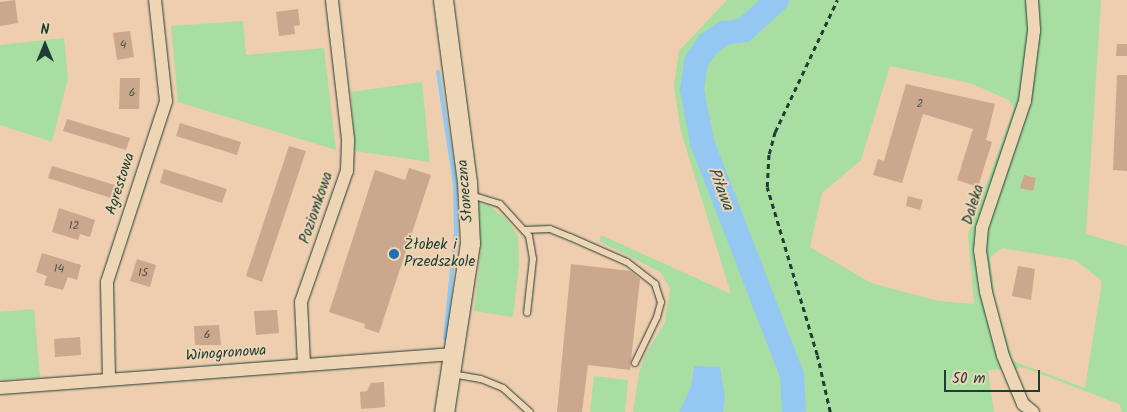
<!DOCTYPE html>
<html>
<head>
<meta charset="utf-8">
<style>
	body { margin:0 }
	#map { position:relative; width:1127px; height:412px; overflow:hidden; background:#eeceaf; font-family:Kalam,sans-serif }
	div>[style] { position:absolute }
	.green>* { inset:0; background:#a8dea1 }
	.water>* { inset:0; background:#94c7f1 }
	.stream>* { height:4px; margin:-2px; padding:0 2px; transform-origin:2px; border-radius:2px; background:#94c7f1 }
	.river>* { height:24px; margin:-12px; padding:0 12px; transform-origin:12px; border-radius:12px; background:#94c7f1 }
	.building>* { inset:0; background:#caa78d }
	.path>* { height:2.5px; margin-top:-1.25px; transform-origin:0; background:repeating-linear-gradient(90deg,#1f3d34 0 5px,transparent 0 9px) }
	.roads { filter:drop-shadow(0 0 1px #1f3d34) drop-shadow(0 0 1px #1f3d34) }
	.lane>* { height:6px; margin:-3px; padding:0 3px; transform-origin:3px; border-radius:3px; background:#edd5b5 }
	.street>* { height:12px; margin:-6px; padding:0 6px; transform-origin:6px; border-radius:6px; background:#edd5b5 }
	.secondary>* { height:19px; margin:-9.5px; padding:0 9.5px; transform-origin:9.5px; border-radius:9.5px; background:#edd5b5 }
	.dots>* { width:14px; height:14px; translate:-50% -50%; box-sizing:border-box; border:2px solid #edd5b5; border-radius:50% }
	span { translate:-50% -50%; white-space:nowrap; text-align:center; line-height:1.15; -webkit-text-stroke:4px #edd5b5; paint-order:stroke }
	.number-label { font-size:12px; color:#4a584a }
	.number-label span { -webkit-text-stroke-width:0 }
	.street-label { font-size:15px; color:#1f3d34 }
	.poi-label { font-size:15px; color:#1f3d34 }
	.left { translate:0 -50%; text-align:left }
	.water-label { font-size:16px; color:#2b4b47; font-style:italic }
	.north { position:absolute; left:20px; top:20px; width:50px; height:50px; -webkit-text-stroke:4px #edd5b5; paint-order:stroke; rotate:0deg; font-size:14px; font-weight:700; line-height:20px; text-align:center; color:#1f3d34 }
	.north::after { content:''; display:block; margin:auto; width:18px; height:22px; background:#1f3d34; clip-path:polygon(50% 0,100% 100%,50% 72%,0 100%) }
	.scale { position:absolute; left:944px; top:370px; width:96px; height:22px; box-sizing:border-box; border:2px solid #1f3d34; border-top:0; padding-left:6px; font-size:15px; line-height:18px; white-space:nowrap; color:#1f3d34; -webkit-text-stroke:4px #edd5b5; paint-order:stroke }
</style>
</head>
<body>
<div id="map">
	<div class="green">
		<div style="clip-path:polygon(evenodd,727px 0,1101px 0,1086px 234px,1127px 246px,1127px 412px,1122px 412px,1119px 404px,1025px 368px,988px 370px,994px 412px,723px 412px,725px 397px,694px 366px,691px 386px,679px 412px,633px 412px,639px 373px,645px 355px,665px 322px,670px 288px,660px 272px,599px 241px,601px 235px,731px 294px,681px 132px,674px 86px,679px 51px,727px 0,890px 66px,970px 83px,1009px 100px,1014px 108px,968px 235px,974px 304px,938px 301px,871px 283px,810px 247px,822px 193px,861px 160px,890px 66px,727px 0,1002px 248px,1075px 260px,1102px 281px,1085px 388px,1013px 361px,995px 301px,990px 257px,1002px 248px)"></div>
		<div style="clip-path:polygon(243px 21px,246px 55px,324px 48px,336px 150px,178px 102px,171px 26px)"></div>
		<div style="clip-path:polygon(64px 38px,68px 78px,52px 142px,0 125px,0 45px)"></div>
		<div style="clip-path:polygon(422px 82px,430px 162px,355px 151px,351px 92px)"></div>
		<div style="clip-path:polygon(478px 203px,488px 205px,507px 220px,518px 236px,519px 265px,513px 317px,474px 311px,481px 249px)"></div>
		<div style="clip-path:polygon(34px 309px,40px 377px,0 380px,0 312px)"></div>
		<div style="clip-path:polygon(594px 376px,628px 380px,625px 412px,590px 412px)"></div>
	</div>
	<div class="water">
		<div style="clip-path:polygon(694px 366px,720px 367px,725px 397px,723px 412px,679px 412px,691px 386px)"></div>
	</div>
	<div class="stream">
		<div style="left:438px;top:72px;width:113px;rotate:81.4deg"></div>
		<div style="left:455px;top:184px;width:47px;rotate:88.8deg"></div>
		<div style="left:456px;top:231px;width:108px;rotate:95.9deg"></div>
	</div>
	<div class="river">
		<div style="left:777px;top:0;width:45px;rotate:137.7deg"></div>
		<div style="left:744px;top:30px;width:20px;rotate:171deg"></div>
		<div style="left:724px;top:33px;width:19px;rotate:145deg"></div>
		<div style="left:708px;top:44px;width:22px;rotate:124deg"></div>
		<div style="left:696px;top:62px;width:28px;rotate:98deg"></div>
		<div style="left:692px;top:90px;width:53px;rotate:79.1deg"></div>
		<div style="left:702px;top:142px;width:250px;rotate:68.9deg"></div>
		<div style="left:792px;top:375px;width:37px;rotate:87deg"></div>
	</div>
	<div class="building">
		<div style="clip-path:polygon(15px 0,18px 23px,0 26px,0 2px)"></div>
		<div style="clip-path:polygon(298px 9px,300px 25px,294px 26px,295px 34px,279px 36px,276px 12px)"></div>
		<div style="clip-path:polygon(130px 31px,134px 57px,117px 60px,113px 33px)"></div>
		<div style="clip-path:polygon(1117px 44px,1127px 44px,1127px 56px,1116px 56px)"></div>
		<div style="clip-path:polygon(1117px 75px,1127px 75px,1127px 171px,1113px 170px)"></div>
		<div style="clip-path:polygon(120px 78px,140px 78px,139px 109px,119px 109px)"></div>
		<div style="clip-path:polygon(906px 84px,995px 104px,986px 140px,992px 142px,978px 187px,957px 180px,973px 129px,923px 114px,902px 183px,873px 175px,878px 159px,884px 161px)"></div>
		<div style="clip-path:polygon(67px 119px,130px 138px,126px 150px,63px 131px)"></div>
		<div style="clip-path:polygon(180px 123px,241px 142px,237px 155px,176px 136px)"></div>
		<div style="clip-path:polygon(289px 146px,306px 151px,262px 282px,246px 276px)"></div>
		<div style="clip-path:polygon(52px 166px,115px 185px,111px 198px,48px 178px)"></div>
		<div style="clip-path:polygon(409px 168px,431px 175px,379px 333px,364px 328px,365px 324px,329px 312px,375px 170px,405px 180px)"></div>
		<div style="clip-path:polygon(164px 169px,227px 189px,222px 203px,160px 183px)"></div>
		<div style="clip-path:polygon(1024px 175px,1036px 178px,1033px 191px,1020px 188px)"></div>
		<div style="clip-path:polygon(908px 196px,923px 200px,920px 210px,906px 206px)"></div>
		<div style="clip-path:polygon(59px 208px,95px 220px,90px 237px,80px 234px,78px 240px,52px 232px)"></div>
		<div style="clip-path:polygon(42px 253px,81px 265px,77px 280px,68px 277px,63px 290px,44px 285px,47px 276px,36px 272px)"></div>
		<div style="clip-path:polygon(137px 259px,156px 265px,150px 287px,130px 281px)"></div>
		<div style="clip-path:polygon(571px 264px,630px 271px,640px 279px,630px 370px,588px 365px,582px 412px,557px 412px)"></div>
		<div style="clip-path:polygon(1018px 266px,1035px 269px,1031px 300px,1012px 296px)"></div>
		<div style="clip-path:polygon(277px 310px,279px 333px,256px 335px,254px 311px)"></div>
		<div style="clip-path:polygon(219px 325px,221px 345px,195px 345px,194px 326px)"></div>
		<div style="clip-path:polygon(80px 337px,81px 355px,55px 357px,54px 339px)"></div>
		<div style="clip-path:polygon(384px 382px,385px 407px,361px 409px,360px 392px,367px 391px,371px 383px)"></div>
	</div>
	<div class="path">
		<div style="left:830px;top:412px;width:58px;rotate:-102.8deg"></div>
		<div style="left:817px;top:355px;width:175px;rotate:-106.6deg"></div>
		<div style="left:767px;top:187px;width:33px;rotate:-87deg"></div>
		<div style="left:769px;top:154px;width:23px;rotate:-75deg"></div>
		<div style="left:775px;top:132px;width:146px;rotate:-64.8deg"></div>
	</div>
	<div class="roads">
		<div class="lane">
			<div style="left:471px;top:195px;width:30px;rotate:17deg"></div>
			<div style="left:500px;top:204px;width:43px;rotate:47.8deg"></div>
			<div style="left:529px;top:236px;width:23px;rotate:80deg"></div>
			<div style="left:533px;top:259px;width:54px;rotate:96.3deg"></div>
			<div style="left:524px;top:230px;width:26px;rotate:-2deg"></div>
			<div style="left:550px;top:229px;width:22px;rotate:22deg"></div>
			<div style="left:570px;top:237px;width:62px;rotate:23.7deg"></div>
			<div style="left:627px;top:262px;width:36px;rotate:38deg"></div>
			<div style="left:655px;top:284px;width:19px;rotate:72deg"></div>
			<div style="left:661px;top:302px;width:16px;rotate:105deg"></div>
			<div style="left:657px;top:317px;width:51px;rotate:115.6deg"></div>
			<div style="left:452px;top:374px;width:29px;rotate:10deg"></div>
			<div style="left:481px;top:379px;width:24px;rotate:22deg"></div>
			<div style="left:503px;top:388px;width:36px;rotate:42deg"></div>
		</div>
		<div class="street">
			<div style="left:1032px;top:0;width:31px;rotate:86deg"></div>
			<div style="left:1034px;top:31px;width:71px;rotate:97.3deg"></div>
			<div style="left:1025px;top:101px;width:134px;rotate:108.7deg"></div>
			<div style="left:982px;top:228px;width:22px;rotate:95deg"></div>
			<div style="left:980px;top:250px;width:42px;rotate:81.9deg"></div>
			<div style="left:986px;top:292px;width:66px;rotate:75.1deg"></div>
			<div style="left:1003px;top:356px;width:52px;rotate:67.4deg"></div>
			<div style="left:1023px;top:404px;width:13px;rotate:39deg"></div>
			<div style="left:304px;top:364px;width:62px;rotate:-92.8deg"></div>
			<div style="left:301px;top:302px;width:139px;rotate:-70.7deg"></div>
			<div style="left:347px;top:171px;width:32px;rotate:-88deg"></div>
			<div style="left:348px;top:139px;width:140px;rotate:-96.6deg"></div>
			<div style="left:109px;top:379px;width:97px;rotate:-91.2deg"></div>
			<div style="left:107px;top:282px;width:190px;rotate:-71.9deg"></div>
			<div style="left:166px;top:101px;width:102px;rotate:-96.2deg"></div>
			<div style="left:0;top:388px;width:455px;rotate:-4.3deg"></div>
		</div>
		<div class="secondary">
			<div style="left:443px;top:0;width:184px;rotate:82.5deg"></div>
			<div style="left:467px;top:182px;width:61px;rotate:87.2deg"></div>
			<div style="left:470px;top:243px;width:171px;rotate:98.7deg"></div>
		</div>
	</div>
	<div class="dots">
		<div style="left:394px;top:254px;background:#1f6fb2"></div>
	</div>
	<div class="number-label">
		<span style="left:123px;top:45px">4</span>
		<span style="left:132px;top:93px">6</span>
		<span style="left:920px;top:104px">2</span>
		<span style="left:74px;top:226px">12</span>
		<span style="left:59px;top:269px">14</span>
		<span style="left:143px;top:273px">15</span>
		<span style="left:207px;top:335px">6</span>
	</div>
	<div class="street-label">
		<span style="left:121px;top:184px;rotate:-72deg">Agrestowa</span>
		<span style="left:466px;top:191px;rotate:-95deg">Słoneczna</span>
		<span style="left:974px;top:205px;rotate:-73deg">Daleka</span>
		<span style="left:317px;top:208px;rotate:-71deg">Poziomkowa</span>
		<span style="left:226px;top:354px;rotate:-4deg">Winogronowa</span>
	</div>
	<div class="poi-label">
		<span class="left" style="left:404px;top:254px">Żłobek i<br>Przedszkole</span>
	</div>
	<div class="water-label">
		<span style="left:720px;top:189px;rotate:69deg">Piława</span>
	</div>
	<div class="north">N</div>
	<div class="scale">50 m</div>
</div>
</body>
</html>
